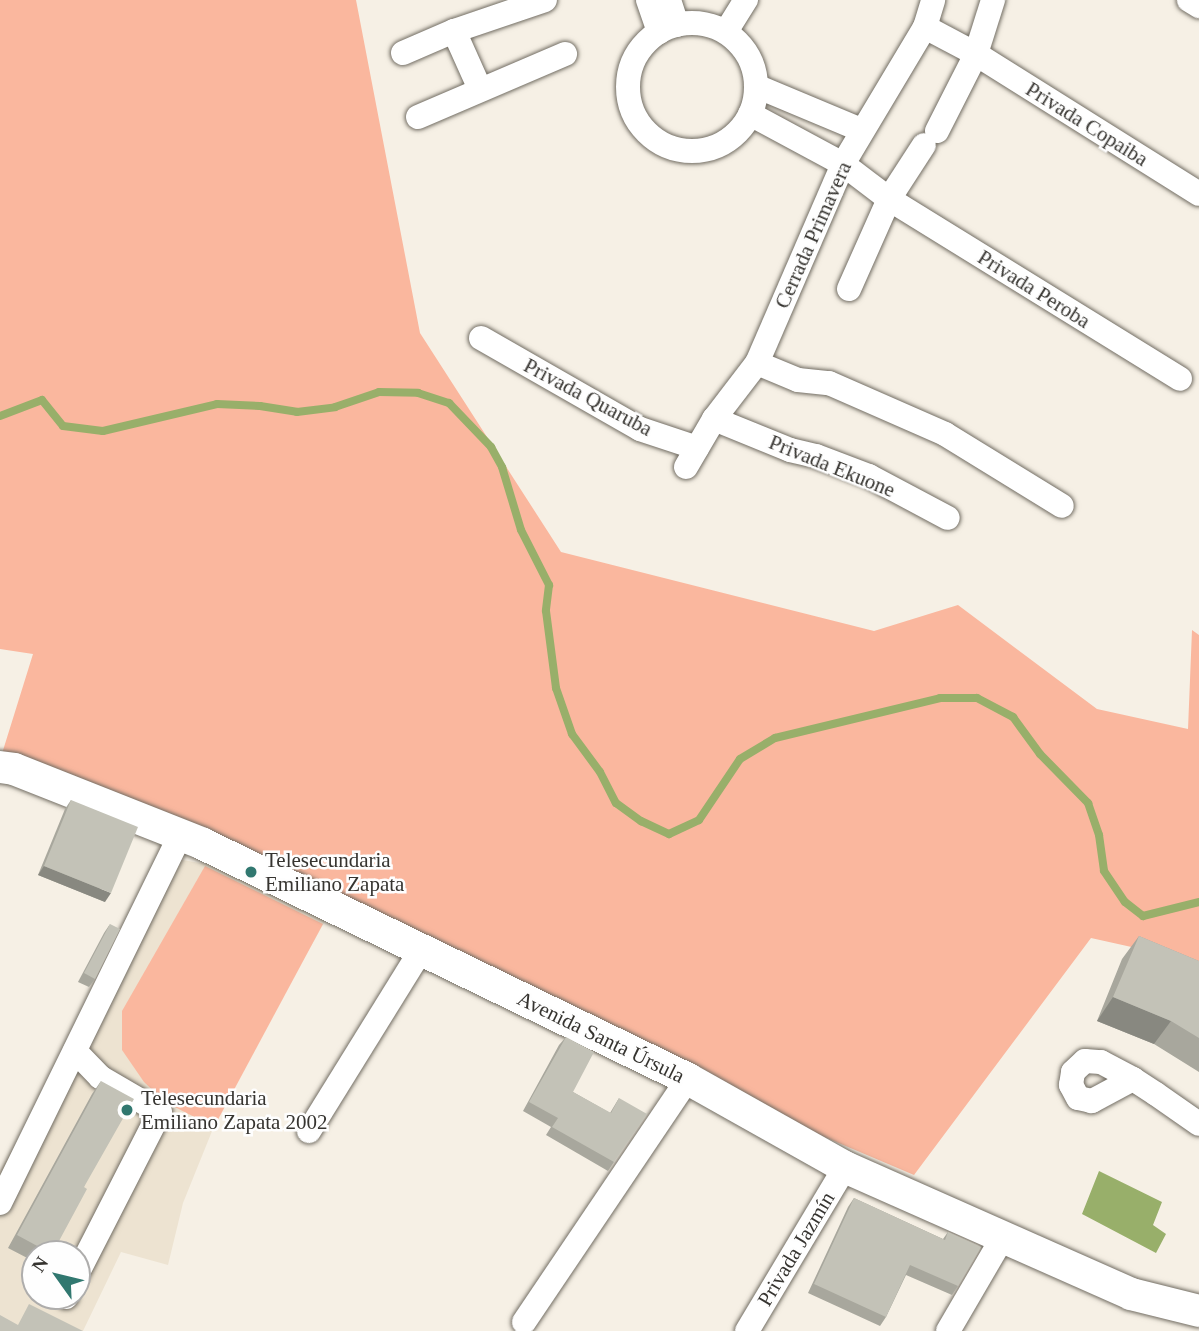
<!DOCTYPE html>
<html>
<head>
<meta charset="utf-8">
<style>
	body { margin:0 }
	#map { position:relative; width:1199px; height:1331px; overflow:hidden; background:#f6f0e5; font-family:Georgia,serif }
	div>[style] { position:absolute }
	.built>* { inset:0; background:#ede3d1 }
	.green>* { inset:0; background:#fab79e }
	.water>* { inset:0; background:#98af6a }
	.stream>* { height:8px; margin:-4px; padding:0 4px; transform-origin:4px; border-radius:4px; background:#98af6a }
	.roads { filter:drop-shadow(0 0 2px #726d63) drop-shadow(0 0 2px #726d63) }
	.minor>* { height:24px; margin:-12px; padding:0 12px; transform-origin:12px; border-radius:12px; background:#fff }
	.minor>.ring { margin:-12px; padding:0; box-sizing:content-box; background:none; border:24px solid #fff; border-radius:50% }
	.tertiary>* { height:32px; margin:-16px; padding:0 16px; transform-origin:16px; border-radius:16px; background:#fff }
	.wall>* { inset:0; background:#a8a79d }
	.shaded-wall>* { inset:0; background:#888880 }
	.building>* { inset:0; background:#c3c2b7 }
	.dots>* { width:19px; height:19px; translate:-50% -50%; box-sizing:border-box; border:4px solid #fefefe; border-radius:50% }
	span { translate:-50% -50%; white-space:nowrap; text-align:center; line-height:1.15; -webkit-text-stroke:5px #fefefe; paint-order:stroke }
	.street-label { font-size:21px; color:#363430 }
	.poi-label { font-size:21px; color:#363430 }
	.left { translate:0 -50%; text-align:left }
	.north { position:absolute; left:21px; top:1240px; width:70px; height:70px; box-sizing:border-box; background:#fefefe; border:2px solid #aeadac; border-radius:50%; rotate:304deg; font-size:19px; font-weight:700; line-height:28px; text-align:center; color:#363430 }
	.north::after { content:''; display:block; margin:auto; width:24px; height:32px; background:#317870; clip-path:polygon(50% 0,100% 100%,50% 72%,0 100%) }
</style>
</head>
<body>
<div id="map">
	<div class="built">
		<div style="clip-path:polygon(evenodd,177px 859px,251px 872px,328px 916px,227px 1094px,183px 1203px,168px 1265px,121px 1252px,83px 1331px,0 1331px,0 1171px,177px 859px,35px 1254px,77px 1254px,77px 1296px,35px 1296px,35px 1254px)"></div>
	</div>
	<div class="green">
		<div style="clip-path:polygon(0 0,356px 0,420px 333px,561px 552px,874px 631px,958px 605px,1097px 709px,1188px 729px,1192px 630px,1199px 635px,1199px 962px,1091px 938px,914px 1175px,688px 1079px,0 760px,33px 654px,0 649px)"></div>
		<div style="clip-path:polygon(205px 866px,323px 924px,214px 1127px,165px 1102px,144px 1082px,122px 1050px,122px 1011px)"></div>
	</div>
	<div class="water">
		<div style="clip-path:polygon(1099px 1171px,1162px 1202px,1153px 1225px,1166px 1234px,1156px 1253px,1082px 1214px)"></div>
	</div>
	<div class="stream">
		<div style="left:0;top:416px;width:45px;rotate:-20.9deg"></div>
		<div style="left:42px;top:400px;width:33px;rotate:51deg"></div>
		<div style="left:63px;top:426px;width:40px;rotate:7.1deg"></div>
		<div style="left:103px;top:431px;width:117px;rotate:-13.3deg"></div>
		<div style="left:217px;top:404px;width:43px;rotate:2.7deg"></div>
		<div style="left:260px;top:406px;width:37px;rotate:9deg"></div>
		<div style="left:297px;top:412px;width:38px;rotate:-7deg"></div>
		<div style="left:335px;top:407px;width:46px;rotate:-18.8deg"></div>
		<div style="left:379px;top:392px;width:39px;rotate:1deg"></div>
		<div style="left:418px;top:393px;width:33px;rotate:18deg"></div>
		<div style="left:449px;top:403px;width:61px;rotate:46.3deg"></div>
		<div style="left:491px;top:447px;width:23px;rotate:61deg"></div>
		<div style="left:502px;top:467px;width:66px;rotate:73.2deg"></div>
		<div style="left:521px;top:530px;width:62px;rotate:63deg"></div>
		<div style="left:549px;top:585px;width:26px;rotate:97deg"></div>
		<div style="left:546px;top:611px;width:78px;rotate:82.6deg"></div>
		<div style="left:556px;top:688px;width:49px;rotate:70.8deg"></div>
		<div style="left:572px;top:734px;width:47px;rotate:53.6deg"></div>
		<div style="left:600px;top:772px;width:35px;rotate:63deg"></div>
		<div style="left:616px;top:803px;width:31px;rotate:36deg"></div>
		<div style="left:641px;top:821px;width:31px;rotate:25deg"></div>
		<div style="left:669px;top:834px;width:33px;rotate:-25deg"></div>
		<div style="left:699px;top:820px;width:73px;rotate:-56.1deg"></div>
		<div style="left:740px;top:759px;width:41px;rotate:-31deg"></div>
		<div style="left:775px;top:738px;width:170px;rotate:-13.6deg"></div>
		<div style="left:940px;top:698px;width:37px"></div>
		<div style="left:977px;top:698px;width:41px;rotate:27.8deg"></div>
		<div style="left:1013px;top:717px;width:46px;rotate:53.9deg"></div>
		<div style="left:1040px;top:754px;width:69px;rotate:45.6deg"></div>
		<div style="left:1088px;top:803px;width:34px;rotate:71deg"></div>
		<div style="left:1099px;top:835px;width:36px;rotate:82deg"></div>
		<div style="left:1104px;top:871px;width:37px;rotate:56deg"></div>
		<div style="left:1125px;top:902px;width:23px;rotate:38deg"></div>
		<div style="left:1143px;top:916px;width:58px;rotate:-14deg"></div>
	</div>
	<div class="roads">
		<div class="minor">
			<div style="left:648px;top:0;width:34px;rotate:71deg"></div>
			<div style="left:669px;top:0;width:26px;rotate:72deg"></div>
			<div style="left:1189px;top:0;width:12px;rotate:31deg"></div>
			<div class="ring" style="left:628px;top:23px;width:104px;height:104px"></div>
			<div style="left:925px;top:27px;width:58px;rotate:27.9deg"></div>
			<div style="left:976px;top:54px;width:263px;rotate:32.1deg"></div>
			<div style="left:727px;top:30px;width:36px;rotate:-58deg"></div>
			<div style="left:454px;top:31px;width:64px;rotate:65.9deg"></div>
			<div style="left:403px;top:53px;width:56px;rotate:-23.3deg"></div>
			<div style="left:454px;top:31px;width:96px;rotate:-18.8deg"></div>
			<div style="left:756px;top:86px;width:114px;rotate:22.7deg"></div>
			<div style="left:750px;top:114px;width:106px;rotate:28.3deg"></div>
			<div style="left:843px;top:164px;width:58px;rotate:37.3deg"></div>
			<div style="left:889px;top:199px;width:342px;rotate:31.7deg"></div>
			<div style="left:418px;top:117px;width:160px;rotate:-23.2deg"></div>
			<div style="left:937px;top:131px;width:86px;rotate:-63.1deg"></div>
			<div style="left:976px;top:54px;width:57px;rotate:-72.5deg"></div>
			<div style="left:849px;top:289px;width:98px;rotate:-66deg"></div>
			<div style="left:889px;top:199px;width:64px;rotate:-57.1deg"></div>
			<div style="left:481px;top:338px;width:183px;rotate:29.8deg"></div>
			<div style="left:640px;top:429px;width:60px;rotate:18.4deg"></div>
			<div style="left:757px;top:363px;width:44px;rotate:22.5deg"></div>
			<div style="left:798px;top:380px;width:31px;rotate:6deg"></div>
			<div style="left:829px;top:383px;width:127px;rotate:23.7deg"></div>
			<div style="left:945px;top:434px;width:137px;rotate:31.6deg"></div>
			<div style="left:714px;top:419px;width:82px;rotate:22.2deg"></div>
			<div style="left:790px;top:450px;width:27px;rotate:13deg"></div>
			<div style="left:816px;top:456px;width:57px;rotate:20.7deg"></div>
			<div style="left:869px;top:476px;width:89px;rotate:28deg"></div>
			<div style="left:686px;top:467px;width:56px;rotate:-59.7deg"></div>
			<div style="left:714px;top:419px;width:71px;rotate:-52.5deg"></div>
			<div style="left:757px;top:363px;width:217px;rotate:-66.6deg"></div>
			<div style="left:843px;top:164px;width:160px;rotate:-59.1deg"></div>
			<div style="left:925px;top:27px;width:28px;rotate:-73deg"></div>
			<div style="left:75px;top:1051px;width:36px;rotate:46deg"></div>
			<div style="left:100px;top:1077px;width:69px;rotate:30.3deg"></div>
			<div style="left:160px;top:1112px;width:182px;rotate:117.1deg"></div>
			<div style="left:1133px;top:1079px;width:47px;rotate:151.8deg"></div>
			<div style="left:1092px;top:1101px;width:14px;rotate:-168deg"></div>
			<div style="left:1078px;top:1098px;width:15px;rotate:-118deg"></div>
			<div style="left:1071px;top:1085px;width:13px;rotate:-81deg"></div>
			<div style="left:1073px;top:1072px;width:16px;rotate:-43deg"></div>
			<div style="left:1085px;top:1061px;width:16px;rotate:4deg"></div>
			<div style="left:1101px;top:1062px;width:36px;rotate:28deg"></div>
			<div style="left:1133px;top:1079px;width:27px;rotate:33deg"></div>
			<div style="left:1156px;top:1094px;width:52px;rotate:34.9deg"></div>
			<div style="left:309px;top:1131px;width:214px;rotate:-58.2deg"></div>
			<div style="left:0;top:1203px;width:409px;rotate:-63.9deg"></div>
			<div style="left:66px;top:1297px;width:1px;rotate:-45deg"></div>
			<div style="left:524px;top:1322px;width:293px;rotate:-56deg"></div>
			<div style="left:747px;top:1331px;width:191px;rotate:-59.1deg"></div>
			<div style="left:948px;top:1331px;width:109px;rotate:-59.7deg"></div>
		</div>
		<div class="tertiary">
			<div style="left:0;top:767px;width:14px;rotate:8deg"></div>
			<div style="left:14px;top:769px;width:203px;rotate:21.6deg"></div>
			<div style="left:203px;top:844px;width:539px;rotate:25.85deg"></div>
			<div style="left:688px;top:1079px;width:180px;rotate:29.3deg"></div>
			<div style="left:845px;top:1167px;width:313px;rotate:23.9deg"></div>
			<div style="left:1131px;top:1294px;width:70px;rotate:14deg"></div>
		</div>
	</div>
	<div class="wall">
		<div style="clip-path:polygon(71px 800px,105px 902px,38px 875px,65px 809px)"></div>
		<div style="clip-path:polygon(110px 924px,95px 979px,89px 987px,78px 982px,104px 933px)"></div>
		<div style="clip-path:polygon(1139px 936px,1199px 961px,1199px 1072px,1154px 1044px,1097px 1021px,1122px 959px)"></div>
		<div style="clip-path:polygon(566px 1037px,573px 1092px,610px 1113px,619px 1098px,614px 1162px,608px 1171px,546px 1135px,551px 1127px,523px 1111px,559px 1045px)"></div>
		<div style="clip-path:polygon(101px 1081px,84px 1187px,52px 1254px,35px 1254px,35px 1262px,8px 1248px,92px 1094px)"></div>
		<div style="clip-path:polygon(854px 1198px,943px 1239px,948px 1232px,958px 1286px,952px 1295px,906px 1275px,886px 1317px,880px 1326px,808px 1293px,848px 1207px)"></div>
	</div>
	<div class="shaded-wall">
		<div style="clip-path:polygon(44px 866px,111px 893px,105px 902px,38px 875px)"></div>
		<div style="clip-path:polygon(1113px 997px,1171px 1021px,1154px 1044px,1097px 1021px)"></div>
	</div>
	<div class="building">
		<div style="clip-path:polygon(71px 800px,138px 827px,111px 893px,44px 866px)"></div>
		<div style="clip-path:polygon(110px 924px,120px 929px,95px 979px,84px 973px)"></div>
		<div style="clip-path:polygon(1139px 936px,1199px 961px,1199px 1038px,1171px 1021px,1113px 997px)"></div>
		<div style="clip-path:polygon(566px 1037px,594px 1052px,573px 1092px,611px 1113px,619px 1098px,647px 1114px,614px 1162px,552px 1127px,558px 1118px,529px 1102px)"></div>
		<div style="clip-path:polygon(101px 1081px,134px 1099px,84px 1187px,87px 1189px,52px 1254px,17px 1235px)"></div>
		<div style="clip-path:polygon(854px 1198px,945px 1240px,948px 1232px,981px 1247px,958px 1286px,910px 1265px,886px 1317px,814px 1284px)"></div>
		<div style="clip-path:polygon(29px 1304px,83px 1331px,0 1331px,0 1315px,18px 1325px)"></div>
	</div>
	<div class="dots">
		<div style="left:251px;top:872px;background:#317870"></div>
		<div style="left:127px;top:1110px;background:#317870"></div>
	</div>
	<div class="street-label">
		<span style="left:1087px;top:124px;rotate:32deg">Privada Copaiba</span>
		<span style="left:813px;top:235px;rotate:-66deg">Cerrada Primavera</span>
		<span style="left:1034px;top:289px;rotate:32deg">Privada Peroba</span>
		<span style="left:588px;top:397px;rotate:28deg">Privada Quaruba</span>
		<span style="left:832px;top:466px;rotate:22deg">Privada Ekuone</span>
		<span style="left:601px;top:1037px;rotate:26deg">Avenida Santa Úrsula</span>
		<span style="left:796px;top:1249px;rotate:-59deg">Privada Jazmín</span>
	</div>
	<div class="poi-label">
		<span class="left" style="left:265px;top:872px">Telesecundaria<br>Emiliano Zapata</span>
		<span class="left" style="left:141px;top:1110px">Telesecundaria<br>Emiliano Zapata 2002</span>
	</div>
	<div class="north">N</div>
</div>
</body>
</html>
